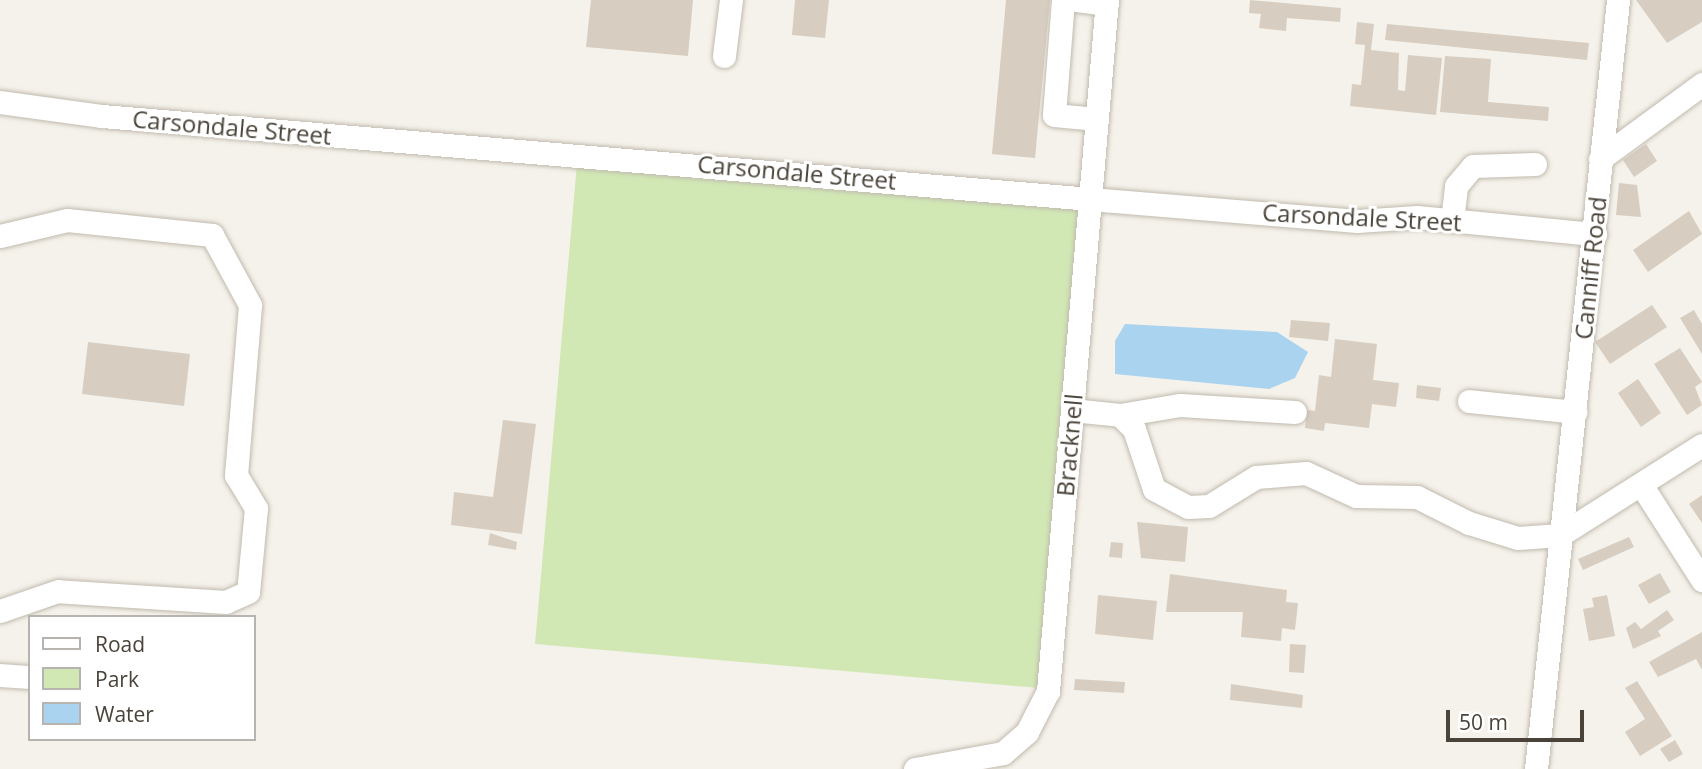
<!DOCTYPE html>
<html>
<head>
<meta charset="utf-8">
<style>
	body { margin:0 }
	#map { position:relative; width:1702px; height:769px; overflow:hidden; background:#f5f2eb; font-family:"Open Sans",sans-serif }
	div>[style] { position:absolute }
	.green>* { inset:0; background:#d1e8b5 }
	.water>* { inset:0; background:#aad3f0 }
	.building>* { inset:0; background:#d7cec1 }
	.roads { filter:drop-shadow(0 0 2px #c1baae) drop-shadow(0 0 2px #c1baae) }
	.minor>* { height:23px; margin:-11.5px; padding:0 11.5px; transform-origin:11.5px; border-radius:11.5px; background:#fff }
	span { translate:-50% -50%; white-space:nowrap; text-align:center; line-height:1.15; -webkit-text-stroke:6px #fff; paint-order:stroke }
	.street-label { font-size:24px; color:#4a4339 }
	.legend { position:absolute; left:28px; top:615px; width:228px; height:126px; box-sizing:border-box; background:#fff; border:2px solid #b7b4b0; margin:0; padding:9px 12px; list-style:none; font-size:21px; color:#4a4339 }
	.legend li { display:flex; align-items:center; gap:14px; height:35px }
	.legend b { width:35px; border:2px solid #b7b4b0 }
	.scale { position:absolute; left:1446px; top:710px; width:138px; height:32px; box-sizing:border-box; border:4px solid #4a4339; border-top:0; padding-left:9px; font-size:21px; line-height:24px; white-space:nowrap; color:#4a4339; -webkit-text-stroke:5px #fff; paint-order:stroke }
</style>
</head>
<body>
<div id="map">
	<div class="green">
		<div style="clip-path:polygon(577px 163px,1081px 207px,1039px 688px,535px 644px)"></div>
	</div>
	<div class="water">
		<div style="clip-path:polygon(1125px 324px,1277px 332px,1308px 352px,1295px 378px,1269px 389px,1115px 374px,1115px 341px)"></div>
	</div>
	<div class="building">
		<div style="clip-path:polygon(591px 0,693px 0,688px 56px,586px 47px)"></div>
		<div style="clip-path:polygon(795px 0,829px 0,825px 38px,792px 35px)"></div>
		<div style="clip-path:polygon(1006px 0,1050px 0,1035px 158px,992px 154px)"></div>
		<div style="clip-path:polygon(1250px 0,1341px 8px,1340px 22px,1287px 18px,1286px 31px,1259px 28px,1261px 14px,1249px 13px)"></div>
		<div style="clip-path:polygon(1636px 0,1702px 0,1702px 22px,1667px 43px)"></div>
		<div style="clip-path:polygon(1357px 22px,1374px 24px,1371px 50px,1399px 53px,1398px 90px,1405px 91px,1408px 55px,1442px 58px,1436px 115px,1350px 106px,1352px 84px,1361px 85px,1365px 45px,1355px 44px)"></div>
		<div style="clip-path:polygon(1387px 24px,1589px 43px,1587px 60px,1385px 40px)"></div>
		<div style="clip-path:polygon(1445px 56px,1491px 59px,1488px 102px,1549px 107px,1548px 121px,1440px 112px)"></div>
		<div style="clip-path:polygon(1646px 144px,1657px 161px,1634px 177px,1623px 160px)"></div>
		<div style="clip-path:polygon(1619px 183px,1637px 185px,1641px 217px,1616px 215px)"></div>
		<div style="clip-path:polygon(1689px 211px,1702px 234px,1648px 272px,1633px 250px)"></div>
		<div style="clip-path:polygon(1652px 305px,1667px 327px,1610px 364px,1595px 342px)"></div>
		<div style="clip-path:polygon(1694px 310px,1702px 324px,1702px 354px,1680px 318px)"></div>
		<div style="clip-path:polygon(1291px 320px,1330px 323px,1328px 341px,1289px 337px)"></div>
		<div style="clip-path:polygon(1335px 339px,1377px 344px,1373px 380px,1399px 383px,1396px 407px,1372px 404px,1369px 428px,1325px 423px,1324px 431px,1305px 428px,1307px 410px,1315px 411px,1319px 375px,1331px 377px)"></div>
		<div style="clip-path:polygon(88px 342px,190px 354px,184px 406px,82px 394px)"></div>
		<div style="clip-path:polygon(1680px 348px,1702px 382px,1695px 387px,1702px 405px,1687px 415px,1654px 364px)"></div>
		<div style="clip-path:polygon(1638px 379px,1661px 413px,1641px 427px,1618px 393px)"></div>
		<div style="clip-path:polygon(1417px 385px,1441px 388px,1439px 401px,1416px 398px)"></div>
		<div style="clip-path:polygon(503px 420px,536px 424px,522px 534px,451px 525px,454px 492px,493px 497px)"></div>
		<div style="clip-path:polygon(1702px 495px,1702px 523px,1689px 504px)"></div>
		<div style="clip-path:polygon(1137px 522px,1188px 527px,1185px 562px,1141px 558px)"></div>
		<div style="clip-path:polygon(490px 533px,517px 542px,516px 550px,488px 545px)"></div>
		<div style="clip-path:polygon(1629px 537px,1634px 547px,1583px 570px,1578px 559px)"></div>
		<div style="clip-path:polygon(1111px 542px,1123px 543px,1122px 558px,1109px 557px)"></div>
		<div style="clip-path:polygon(1660px 573px,1671px 592px,1649px 604px,1638px 585px)"></div>
		<div style="clip-path:polygon(1170px 574px,1287px 590px,1286px 602px,1298px 603px,1295px 630px,1282px 628px,1281px 641px,1241px 637px,1243px 612px,1166px 612px)"></div>
		<div style="clip-path:polygon(1098px 595px,1157px 601px,1153px 640px,1095px 634px)"></div>
		<div style="clip-path:polygon(1607px 595px,1615px 636px,1589px 641px,1583px 609px,1594px 607px,1592px 598px)"></div>
		<div style="clip-path:polygon(1667px 610px,1674px 620px,1658px 631px,1661px 636px,1633px 649px,1626px 628px,1635px 622px,1641px 629px)"></div>
		<div style="clip-path:polygon(1702px 632px,1702px 670px,1696px 659px,1658px 677px,1649px 662px)"></div>
		<div style="clip-path:polygon(1290px 644px,1306px 645px,1304px 673px,1289px 672px)"></div>
		<div style="clip-path:polygon(1075px 679px,1125px 682px,1124px 693px,1074px 690px)"></div>
		<div style="clip-path:polygon(1637px 681px,1672px 736px,1640px 756px,1625px 732px,1645px 719px,1625px 688px)"></div>
		<div style="clip-path:polygon(1231px 684px,1303px 695px,1302px 708px,1230px 700px)"></div>
		<div style="clip-path:polygon(1675px 740px,1683px 754px,1669px 762px,1660px 749px)"></div>
	</div>
	<div class="roads">
		<div class="minor">
			<div style="left:1063px;top:0;width:115px;rotate:94.5deg"></div>
			<div style="left:1054px;top:115px;width:43px;rotate:5.3deg"></div>
			<div style="left:1077px;top:0;width:30px;rotate:8deg"></div>
			<div style="left:724px;top:56px;width:56px;rotate:-82.9deg"></div>
			<div style="left:0;top:102px;width:103px;rotate:7.8deg"></div>
			<div style="left:102px;top:116px;width:991px;rotate:4.8deg"></div>
			<div style="left:1090px;top:199px;width:268px;rotate:4.7deg"></div>
			<div style="left:1357px;top:221px;width:60px;rotate:-3.8deg"></div>
			<div style="left:1417px;top:217px;width:179px;rotate:5.5deg"></div>
			<div style="left:1600px;top:159px;width:127px;rotate:-36.3deg"></div>
			<div style="left:1452px;top:220px;width:34px;rotate:-83deg"></div>
			<div style="left:1456px;top:186px;width:26px;rotate:-50deg"></div>
			<div style="left:1473px;top:166px;width:62px;rotate:-1.8deg"></div>
			<div style="left:0;top:236px;width:69px;rotate:-13.4deg"></div>
			<div style="left:67px;top:220px;width:146px;rotate:5.9deg"></div>
			<div style="left:212px;top:235px;width:80px;rotate:61.5deg"></div>
			<div style="left:250px;top:305px;width:171px;rotate:94.7deg"></div>
			<div style="left:236px;top:475px;width:39px;rotate:59deg"></div>
			<div style="left:256px;top:508px;width:84px;rotate:95.4deg"></div>
			<div style="left:248px;top:592px;width:24px;rotate:156deg"></div>
			<div style="left:226px;top:602px;width:168px;rotate:-176.3deg"></div>
			<div style="left:58px;top:591px;width:61px;rotate:161deg"></div>
			<div style="left:1469px;top:401px;width:107px;rotate:5.9deg"></div>
			<div style="left:1072px;top:410px;width:48px;rotate:5.9deg"></div>
			<div style="left:1120px;top:415px;width:20px;rotate:45deg"></div>
			<div style="left:1134px;top:429px;width:63px;rotate:71.6deg"></div>
			<div style="left:1154px;top:489px;width:38px;rotate:28deg"></div>
			<div style="left:1188px;top:507px;width:21px;rotate:-3deg"></div>
			<div style="left:1209px;top:506px;width:55px;rotate:-31.7deg"></div>
			<div style="left:1256px;top:477px;width:50px;rotate:-4.6deg"></div>
			<div style="left:1306px;top:473px;width:55px;rotate:24.7deg"></div>
			<div style="left:1356px;top:496px;width:61px;rotate:0.9deg"></div>
			<div style="left:1417px;top:497px;width:58px;rotate:26.6deg"></div>
			<div style="left:1469px;top:523px;width:51px;rotate:17deg"></div>
			<div style="left:1518px;top:538px;width:42px;rotate:-4.1deg"></div>
			<div style="left:1120px;top:415px;width:61px;rotate:-9.5deg"></div>
			<div style="left:1180px;top:405px;width:115px;rotate:3.5deg"></div>
			<div style="left:1642px;top:486px;width:112px;rotate:57.4deg"></div>
			<div style="left:1560px;top:535px;width:168px;rotate:-32.4deg"></div>
			<div style="left:0;top:675px;width:30px;rotate:4deg"></div>
			<div style="left:915px;top:769px;width:89px;rotate:-10.3deg"></div>
			<div style="left:1003px;top:753px;width:32px;rotate:-41deg"></div>
			<div style="left:1027px;top:732px;width:46px;rotate:-62.9deg"></div>
			<div style="left:1048px;top:691px;width:694px;rotate:-85.12deg"></div>
			<div style="left:1536px;top:769px;width:773px;rotate:-83.91deg"></div>
		</div>
	</div>
	<div class="street-label">
		<span style="left:232px;top:127px;rotate:5deg">Carsondale Street</span>
		<span style="left:797px;top:172px;rotate:5deg">Carsondale Street</span>
		<span style="left:1362px;top:217px;rotate:3deg">Carsondale Street</span>
		<span style="left:1590px;top:268px;rotate:-84deg">Canniff Road</span>
		<span style="left:1069px;top:445px;rotate:-85deg">Bracknell</span>
	</div>
	<ul class="legend">
	<li><b style="height:9px;background:#fff"></b>Road</li>
	<li><b style="height:19px;background:#d1e8b5"></b>Park</li>
	<li><b style="height:19px;background:#aad3f0"></b>Water</li>
	</ul>
	<div class="scale">50 m</div>
</div>
</body>
</html>
